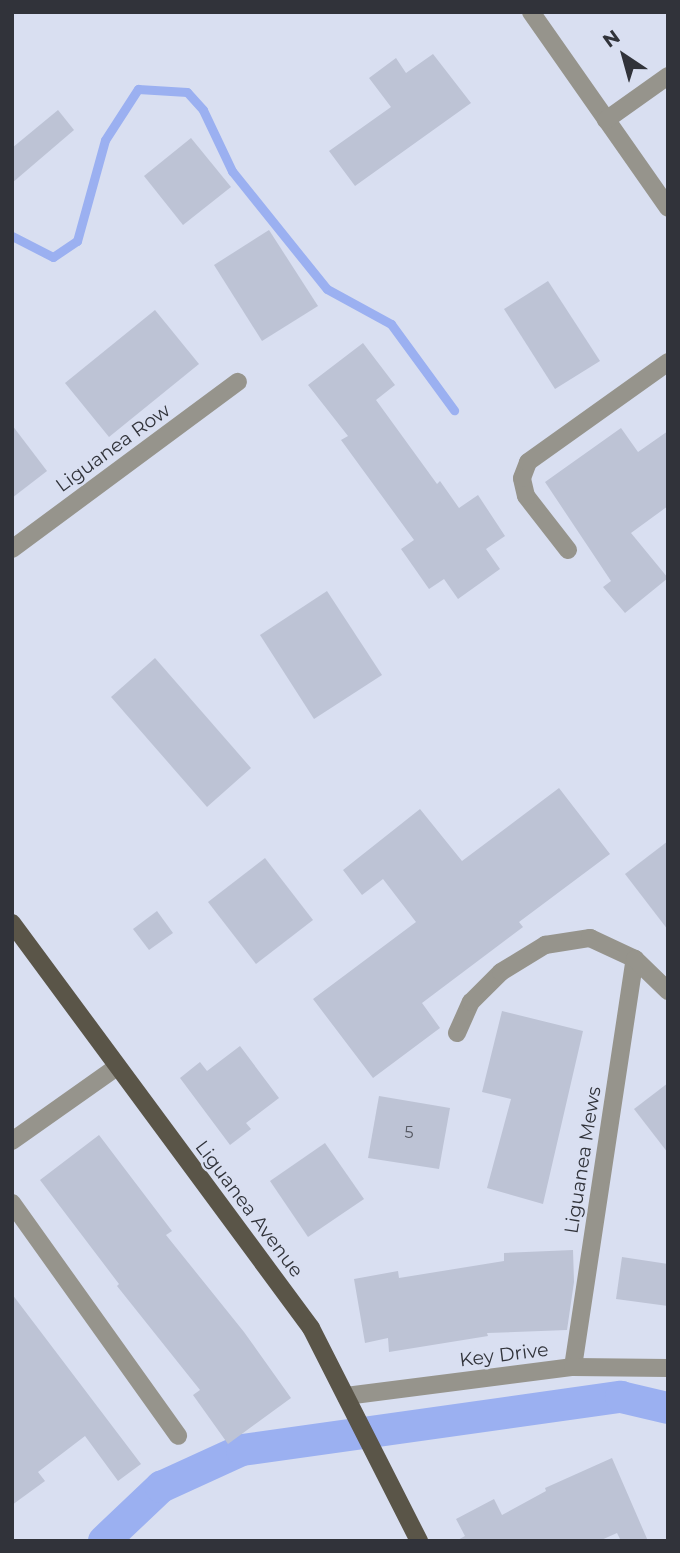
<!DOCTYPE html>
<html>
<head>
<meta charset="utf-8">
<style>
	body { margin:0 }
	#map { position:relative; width:680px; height:1553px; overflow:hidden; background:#d9dff1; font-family:Montserrat,sans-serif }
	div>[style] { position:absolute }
	.stream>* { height:9px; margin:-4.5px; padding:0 4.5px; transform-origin:4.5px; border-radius:4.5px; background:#9bb0f1 }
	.canal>* { height:32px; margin:-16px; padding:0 16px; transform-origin:16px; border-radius:16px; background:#9bb0f1 }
	.building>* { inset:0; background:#bdc3d5 }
	.minor>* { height:18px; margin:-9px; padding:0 9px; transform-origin:9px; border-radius:9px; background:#96948c }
	.major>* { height:18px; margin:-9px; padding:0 9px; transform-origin:9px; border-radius:9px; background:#5a5548 }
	span { translate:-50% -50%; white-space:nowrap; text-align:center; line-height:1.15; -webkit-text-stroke:5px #d9dff1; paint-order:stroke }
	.number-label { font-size:16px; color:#545761 }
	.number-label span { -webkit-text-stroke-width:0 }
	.street-label { font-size:19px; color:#31333a }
	.frame { position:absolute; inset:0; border:14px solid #31333a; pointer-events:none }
	.north { position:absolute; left:589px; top:21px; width:70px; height:70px; -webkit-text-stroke:5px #d9dff1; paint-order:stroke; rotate:324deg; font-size:19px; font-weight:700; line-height:28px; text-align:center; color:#31333a }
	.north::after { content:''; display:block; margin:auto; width:24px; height:32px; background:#31333a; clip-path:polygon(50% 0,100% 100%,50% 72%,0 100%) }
</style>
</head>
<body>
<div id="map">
	<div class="stream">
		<div style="left:12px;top:236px;width:46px;rotate:27.1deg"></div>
		<div style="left:53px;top:257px;width:29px;rotate:-34deg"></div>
		<div style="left:77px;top:241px;width:105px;rotate:-74.5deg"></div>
		<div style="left:105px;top:140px;width:61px;rotate:-57.1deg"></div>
		<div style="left:138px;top:89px;width:49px;rotate:3.5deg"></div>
		<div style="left:187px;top:92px;width:24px;rotate:48deg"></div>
		<div style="left:203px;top:110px;width:68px;rotate:64.6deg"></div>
		<div style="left:232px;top:171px;width:151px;rotate:51.2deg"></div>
		<div style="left:327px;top:289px;width:73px;rotate:28.7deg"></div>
		<div style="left:391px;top:324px;width:107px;rotate:53.8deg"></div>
	</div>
	<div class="canal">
		<div style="left:104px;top:1541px;width:79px;rotate:-43.5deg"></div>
		<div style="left:161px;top:1487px;width:89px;rotate:-24.6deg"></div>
		<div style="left:242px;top:1450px;width:383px;rotate:-8deg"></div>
		<div style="left:621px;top:1397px;width:48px;rotate:13.2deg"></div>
	</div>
	<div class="building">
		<div style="clip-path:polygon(433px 54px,471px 103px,355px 186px,329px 151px,391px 107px,369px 78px,396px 58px,406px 73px)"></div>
		<div style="clip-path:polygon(58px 110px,74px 130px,12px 183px,12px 148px)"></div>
		<div style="clip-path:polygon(191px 138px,231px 187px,183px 225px,144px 176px)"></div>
		<div style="clip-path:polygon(269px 230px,318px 306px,262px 341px,214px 265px)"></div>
		<div style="clip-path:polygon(548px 281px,600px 361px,555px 389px,504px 309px)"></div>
		<div style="clip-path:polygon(155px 310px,199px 364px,109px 437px,65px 383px)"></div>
		<div style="clip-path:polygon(363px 343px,395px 385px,376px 400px,437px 484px,440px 481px,459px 508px,478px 495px,505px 536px,486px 549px,500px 569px,458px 599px,444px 579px,429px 589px,401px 549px,414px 540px,341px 440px,348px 436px,308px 385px)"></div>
		<div style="clip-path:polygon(12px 425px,47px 471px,12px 498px)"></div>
		<div style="clip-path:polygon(621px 428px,638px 452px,668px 431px,668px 506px,631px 533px,668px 578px,625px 613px,603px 587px,611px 581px,545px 482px)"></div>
		<div style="clip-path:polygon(327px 591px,382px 675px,314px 719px,260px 635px)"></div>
		<div style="clip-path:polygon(155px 658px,251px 768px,207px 807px,111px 697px)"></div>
		<div style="clip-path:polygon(559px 788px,610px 854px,519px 922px,523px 927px,422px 1003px,440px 1028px,373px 1078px,313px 999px,416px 922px,383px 879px,362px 895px,343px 870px,420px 809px,462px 861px)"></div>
		<div style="clip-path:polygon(668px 841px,668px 930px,625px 874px)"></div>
		<div style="clip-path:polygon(265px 858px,313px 920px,256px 964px,208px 902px)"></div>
		<div style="clip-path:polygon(157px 911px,173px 933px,149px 950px,133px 929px)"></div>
		<div style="clip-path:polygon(502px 1011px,583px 1031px,543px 1204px,487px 1188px,511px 1099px,482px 1092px)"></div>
		<div style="clip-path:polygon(240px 1046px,279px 1098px,246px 1123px,251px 1129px,230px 1145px,180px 1078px,200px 1062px,207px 1071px)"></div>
		<div style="clip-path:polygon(668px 1083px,668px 1153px,634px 1109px)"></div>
		<div style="clip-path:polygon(379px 1096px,450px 1108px,439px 1169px,368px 1158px)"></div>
		<div style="clip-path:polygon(99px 1135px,172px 1231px,166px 1235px,244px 1332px,291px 1398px,228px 1444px,193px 1395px,200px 1390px,117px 1286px,119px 1284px,40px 1180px)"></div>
		<div style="clip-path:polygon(325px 1143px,364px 1199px,308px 1237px,270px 1181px)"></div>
		<div style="clip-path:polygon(573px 1250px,574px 1282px,567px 1330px,487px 1333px,488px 1336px,389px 1352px,388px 1338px,365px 1343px,354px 1279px,398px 1271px,399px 1278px,504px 1261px,504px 1253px)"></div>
		<div style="clip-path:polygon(622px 1257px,668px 1264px,668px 1306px,616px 1299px)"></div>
		<div style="clip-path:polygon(12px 1294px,141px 1464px,118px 1481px,85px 1436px,38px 1472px,45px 1481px,12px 1505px)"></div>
		<div style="clip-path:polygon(612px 1458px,648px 1541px,621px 1541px,617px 1533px,599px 1541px,456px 1541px,465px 1536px,456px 1519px,494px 1499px,502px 1515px,546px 1491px,545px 1488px)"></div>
	</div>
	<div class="minor">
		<div style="left:531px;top:12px;width:239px;rotate:55deg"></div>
		<div style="left:606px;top:120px;width:76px;rotate:-35.4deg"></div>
		<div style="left:12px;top:549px;width:281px;rotate:-36.5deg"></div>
		<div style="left:568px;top:550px;width:68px;rotate:-127.9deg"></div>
		<div style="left:526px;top:496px;width:18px;rotate:-103deg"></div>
		<div style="left:522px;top:478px;width:17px;rotate:-69deg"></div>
		<div style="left:528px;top:462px;width:172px;rotate:-35.5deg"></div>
		<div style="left:457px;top:1033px;width:34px;rotate:-66deg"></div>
		<div style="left:471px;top:1002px;width:42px;rotate:-45deg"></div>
		<div style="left:501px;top:972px;width:52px;rotate:-31.5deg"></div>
		<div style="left:545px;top:945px;width:46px;rotate:-8.8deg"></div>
		<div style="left:590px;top:938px;width:50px;rotate:25deg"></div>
		<div style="left:12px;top:1141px;width:128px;rotate:-35.2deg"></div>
		<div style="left:12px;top:1203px;width:286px;rotate:54.5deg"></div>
		<div style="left:573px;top:1367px;width:413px;rotate:-81.4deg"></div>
		<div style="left:635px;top:959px;width:46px;rotate:44.1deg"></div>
		<div style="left:346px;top:1396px;width:229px;rotate:-7.3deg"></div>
		<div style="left:573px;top:1367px;width:95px;rotate:0.6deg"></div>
	</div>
	<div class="major">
		<div style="left:12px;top:923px;width:503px;rotate:53.56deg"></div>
		<div style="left:311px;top:1328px;width:239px;rotate:63.1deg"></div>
	</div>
	<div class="number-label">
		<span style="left:409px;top:1133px">5</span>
	</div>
	<div class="street-label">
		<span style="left:113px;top:448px;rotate:-36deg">Liguanea Row</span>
		<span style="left:583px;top:1160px;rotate:-81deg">Liguanea Mews</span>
		<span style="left:249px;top:1209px;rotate:53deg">Liguanea Avenue</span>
		<span style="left:504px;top:1355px;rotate:-7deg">Key Drive</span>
	</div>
	<div class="frame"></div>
	<div class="north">N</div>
</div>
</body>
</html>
